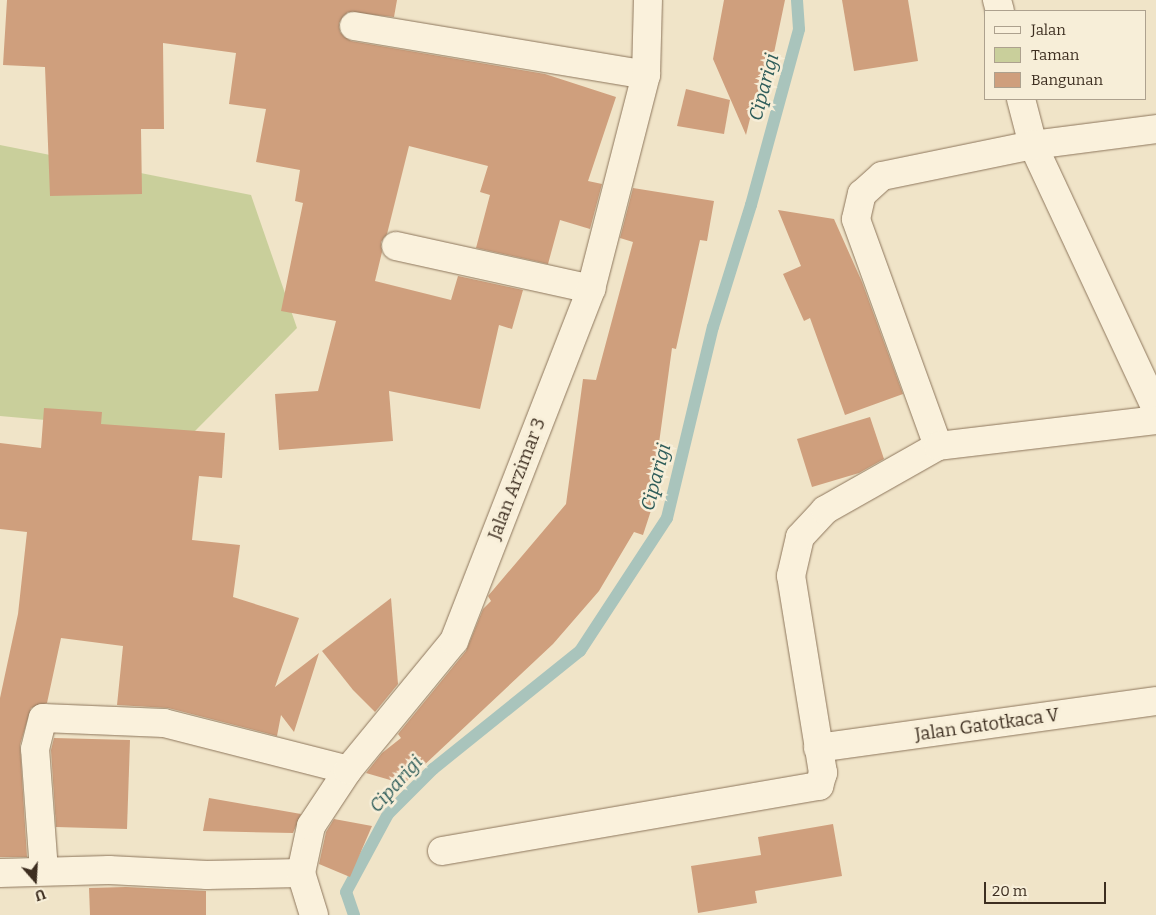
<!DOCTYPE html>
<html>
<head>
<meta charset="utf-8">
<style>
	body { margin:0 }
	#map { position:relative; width:1156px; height:915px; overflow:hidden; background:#f0e4c8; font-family:Bitter,serif }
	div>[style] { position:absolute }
	.green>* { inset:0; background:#c9cf9b }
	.stream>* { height:12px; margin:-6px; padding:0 6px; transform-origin:6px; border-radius:6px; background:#a9c4bc }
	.building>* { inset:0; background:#cf9f7d }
	.roads { filter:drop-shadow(0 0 1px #8d765c) drop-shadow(0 0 1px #8d765c) }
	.minor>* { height:28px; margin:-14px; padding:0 14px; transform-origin:14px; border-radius:14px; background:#faf1dc }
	span { translate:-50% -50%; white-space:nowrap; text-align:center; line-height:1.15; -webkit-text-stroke:5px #f7eed8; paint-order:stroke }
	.street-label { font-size:18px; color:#3d2e20 }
	.water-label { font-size:19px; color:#2f5d5a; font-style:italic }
	.legend { position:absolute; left:984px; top:10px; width:162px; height:90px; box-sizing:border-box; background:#f7eed8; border:1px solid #ada18e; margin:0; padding:6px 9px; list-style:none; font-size:15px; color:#3d2e20 }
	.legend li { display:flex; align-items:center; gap:10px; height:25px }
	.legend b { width:25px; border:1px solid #ada18e }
	.north { position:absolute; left:10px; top:855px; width:50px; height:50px; -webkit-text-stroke:4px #f7eed8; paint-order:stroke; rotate:161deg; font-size:14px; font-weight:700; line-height:20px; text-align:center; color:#3d2e20 }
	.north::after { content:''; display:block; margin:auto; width:18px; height:22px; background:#3d2e20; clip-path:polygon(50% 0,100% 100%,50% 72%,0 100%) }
	.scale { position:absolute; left:984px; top:882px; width:122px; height:22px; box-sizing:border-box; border:2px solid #3d2e20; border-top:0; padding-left:6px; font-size:15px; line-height:18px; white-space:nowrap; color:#3d2e20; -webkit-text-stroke:4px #f7eed8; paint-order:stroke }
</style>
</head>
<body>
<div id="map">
	<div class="green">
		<div style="clip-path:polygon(0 145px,251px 195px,297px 328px,193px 433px,0 416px)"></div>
	</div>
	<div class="stream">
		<div style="left:354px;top:915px;width:24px;rotate:-109deg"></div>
		<div style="left:346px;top:892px;width:89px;rotate:-61.7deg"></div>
		<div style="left:388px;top:814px;width:64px;rotate:-45deg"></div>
		<div style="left:433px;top:769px;width:189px;rotate:-38.8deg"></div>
		<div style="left:580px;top:651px;width:159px;rotate:-56.8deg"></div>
		<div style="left:667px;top:518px;width:196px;rotate:-76.5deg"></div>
		<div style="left:713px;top:327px;width:128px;rotate:-72.7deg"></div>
		<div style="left:751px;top:205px;width:182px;rotate:-74.7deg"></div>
		<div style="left:799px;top:29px;width:29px;rotate:-94deg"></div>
	</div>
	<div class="building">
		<div style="clip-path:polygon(7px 0,397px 0,394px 17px,348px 12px,339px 23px,340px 32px,351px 41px,545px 74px,616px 97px,588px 181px,602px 184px,590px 229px,560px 220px,548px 264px,476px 248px,490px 195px,480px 192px,488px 166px,409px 146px,387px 234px,381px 242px,382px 252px,375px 281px,451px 300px,458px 276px,523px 290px,512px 329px,499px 325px,480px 409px,389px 391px,393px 441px,279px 450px,275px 394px,318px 391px,336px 321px,281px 311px,303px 203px,295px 201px,300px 170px,256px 162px,266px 109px,229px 104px,236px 53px,163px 43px,164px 129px,141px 129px,142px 194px,50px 196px,45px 67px,3px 65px)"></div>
		<div style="clip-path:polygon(724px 0,785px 0,765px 96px,756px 94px,746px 135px,713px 59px)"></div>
		<div style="clip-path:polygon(842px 0,908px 0,918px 61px,854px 71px)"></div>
		<div style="clip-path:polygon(686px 89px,730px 100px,724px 134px,677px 126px)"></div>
		<div style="clip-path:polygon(633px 188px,714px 201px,707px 241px,700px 240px,676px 349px,672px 348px,653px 487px,658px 489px,643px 535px,634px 532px,599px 591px,553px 644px,404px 784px,366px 773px,382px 753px,401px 738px,398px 734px,466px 651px,483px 609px,491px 601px,488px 596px,566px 504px,583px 379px,596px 380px,633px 242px,620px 238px)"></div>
		<div style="clip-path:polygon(778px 210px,834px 219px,862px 282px,903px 394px,845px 415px,810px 318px,804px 321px,783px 274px,801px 266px)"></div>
		<div style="clip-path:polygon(44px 408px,102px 412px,101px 424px,225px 433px,222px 478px,199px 476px,192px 540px,240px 545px,233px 597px,299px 618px,275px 687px,319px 653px,294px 732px,281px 715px,277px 736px,168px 708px,117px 705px,123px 646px,61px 638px,47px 703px,31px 708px,20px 745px,27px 857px,0 857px,0 698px,18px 614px,27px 532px,0 529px,0 443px,41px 448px)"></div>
		<div style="clip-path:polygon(870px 417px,884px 459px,859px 473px,812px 487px,797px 439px)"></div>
		<div style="clip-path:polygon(391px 598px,398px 684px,375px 712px,353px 690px,322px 651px)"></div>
		<div style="clip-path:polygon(54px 738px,130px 740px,127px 829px,56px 827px,51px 750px)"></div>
		<div style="clip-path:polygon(209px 798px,301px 814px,293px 833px,203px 831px)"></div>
		<div style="clip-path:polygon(334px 819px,372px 826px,350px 877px,319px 864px,326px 832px)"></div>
		<div style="clip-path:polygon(833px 824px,842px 876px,755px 891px,757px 903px,698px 913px,691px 866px,761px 855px,758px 837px)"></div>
		<div style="clip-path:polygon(126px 887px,206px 891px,206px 915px,90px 915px,89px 888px)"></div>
	</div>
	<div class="roads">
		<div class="minor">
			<div style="left:997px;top:0;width:11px;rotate:75deg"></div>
			<div style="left:354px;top:26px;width:296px;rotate:9.5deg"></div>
			<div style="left:1021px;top:99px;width:48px;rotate:75.4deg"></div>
			<div style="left:1033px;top:145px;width:291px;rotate:65deg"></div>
			<div style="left:396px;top:246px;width:200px;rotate:12.4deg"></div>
			<div style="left:938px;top:446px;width:241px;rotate:-109.9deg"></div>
			<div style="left:856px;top:219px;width:26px;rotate:-77deg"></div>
			<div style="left:862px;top:194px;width:27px;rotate:-42deg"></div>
			<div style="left:882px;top:176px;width:154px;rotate:-11.6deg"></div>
			<div style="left:1033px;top:145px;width:124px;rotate:-7.4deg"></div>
			<div style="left:818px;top:748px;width:341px;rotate:-7.9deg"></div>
			<div style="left:442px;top:851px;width:383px;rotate:-9.8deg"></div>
			<div style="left:819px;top:786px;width:14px;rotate:-73deg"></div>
			<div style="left:823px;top:773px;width:200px;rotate:-99.2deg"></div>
			<div style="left:791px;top:576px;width:40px;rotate:-77deg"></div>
			<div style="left:800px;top:537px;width:37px;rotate:-47deg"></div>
			<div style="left:825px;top:510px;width:130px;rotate:-29.5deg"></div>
			<div style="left:938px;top:446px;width:220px;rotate:-6.8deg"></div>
			<div style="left:44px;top:871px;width:122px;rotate:-94.2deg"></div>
			<div style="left:35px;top:749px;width:32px;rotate:-76deg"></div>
			<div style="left:43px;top:718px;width:121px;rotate:2.4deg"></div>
			<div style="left:164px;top:723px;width:190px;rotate:14.3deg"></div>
			<div style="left:0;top:873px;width:109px;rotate:-1.6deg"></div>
			<div style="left:109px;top:870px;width:98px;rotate:2.9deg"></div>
			<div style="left:207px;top:875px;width:94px;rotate:-1.2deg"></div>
			<div style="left:314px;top:915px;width:44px;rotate:-107.2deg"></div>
			<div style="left:301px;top:873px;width:48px;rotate:-78deg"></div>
			<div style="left:311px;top:826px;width:67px;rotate:-56.5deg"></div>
			<div style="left:348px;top:770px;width:167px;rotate:-50.6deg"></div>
			<div style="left:454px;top:641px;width:378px;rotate:-68.7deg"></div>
			<div style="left:591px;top:289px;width:221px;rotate:-75.6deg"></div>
			<div style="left:646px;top:75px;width:75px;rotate:-88.5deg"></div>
		</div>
	</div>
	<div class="street-label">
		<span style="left:517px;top:479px;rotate:-69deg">Jalan Arzimar 3</span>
		<span style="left:987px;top:725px;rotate:-8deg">Jalan Gatotkaca V</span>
	</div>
	<div class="water-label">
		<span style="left:764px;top:87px;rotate:-75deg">Ciparigi</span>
		<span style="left:656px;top:477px;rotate:-75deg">Ciparigi</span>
		<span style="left:396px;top:784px;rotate:-48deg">Ciparigi</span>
	</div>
	<ul class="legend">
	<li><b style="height:6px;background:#faf1dc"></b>Jalan</li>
	<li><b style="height:14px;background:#c9cf9b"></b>Taman</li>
	<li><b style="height:14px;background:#cf9f7d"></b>Bangunan</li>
	</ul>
	<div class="north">U</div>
	<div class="scale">20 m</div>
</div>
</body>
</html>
